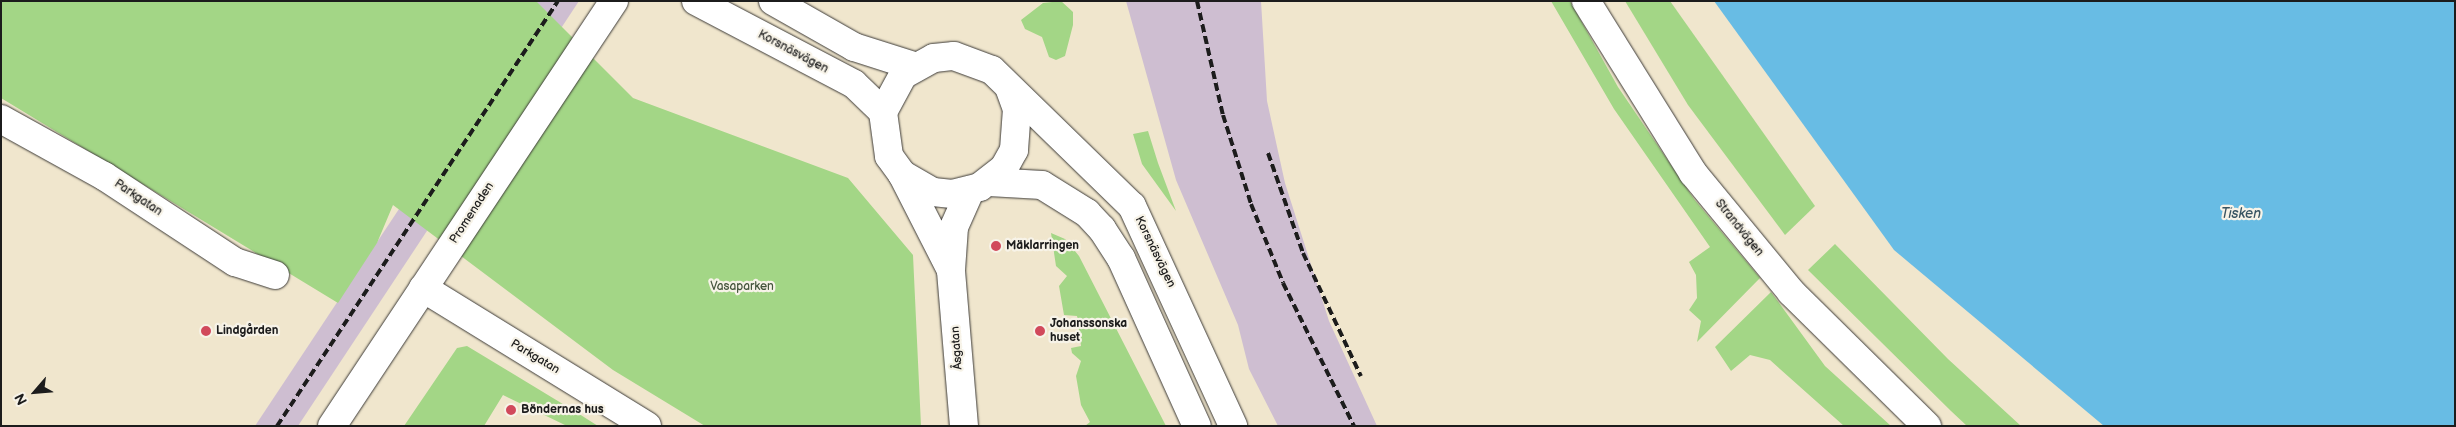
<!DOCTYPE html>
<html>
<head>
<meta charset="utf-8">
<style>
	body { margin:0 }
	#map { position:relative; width:2456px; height:427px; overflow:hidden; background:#f0e6cd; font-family:"Balsamiq Sans",sans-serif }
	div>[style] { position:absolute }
	.industrial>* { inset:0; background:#cebed1 }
	.green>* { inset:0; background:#a3d686 }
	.water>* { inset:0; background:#68bce4 }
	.roads { filter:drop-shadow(0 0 1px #3c3a37) drop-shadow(0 0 1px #3c3a37) }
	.minor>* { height:28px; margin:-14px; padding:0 14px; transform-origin:14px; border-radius:14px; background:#fff }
	.tertiary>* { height:28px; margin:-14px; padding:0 14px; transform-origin:14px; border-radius:14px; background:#fff }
	.rail>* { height:4px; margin-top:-2px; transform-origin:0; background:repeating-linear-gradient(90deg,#1c1c1c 0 8px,transparent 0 12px) }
	.dots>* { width:14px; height:14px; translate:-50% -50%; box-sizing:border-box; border:2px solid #f7f3e8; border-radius:50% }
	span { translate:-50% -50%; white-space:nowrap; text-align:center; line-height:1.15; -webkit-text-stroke:4.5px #f7f3e8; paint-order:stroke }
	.street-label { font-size:12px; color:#1c1c1c }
	.poi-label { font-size:12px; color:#1c1c1c; font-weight:700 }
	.left { translate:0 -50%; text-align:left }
	.park-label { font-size:12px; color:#44543c }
	.water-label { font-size:14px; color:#375462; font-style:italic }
	.frame { position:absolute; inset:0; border:2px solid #1c1c1c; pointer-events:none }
	.north { position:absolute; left:10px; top:367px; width:50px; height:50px; -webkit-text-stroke:4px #f7f3e8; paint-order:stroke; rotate:243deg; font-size:14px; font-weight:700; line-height:20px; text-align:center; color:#1c1c1c }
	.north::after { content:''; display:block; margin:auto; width:18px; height:22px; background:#1c1c1c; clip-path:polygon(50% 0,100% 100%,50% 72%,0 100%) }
</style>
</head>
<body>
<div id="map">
	<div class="industrial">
		<div style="clip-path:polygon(537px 1px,579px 1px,298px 426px,255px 426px)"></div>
		<div style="clip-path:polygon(1126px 1px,1261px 1px,1267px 101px,1285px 183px,1329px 321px,1377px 426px,1278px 426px,1249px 369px,1238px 325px,1176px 180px)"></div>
	</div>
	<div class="green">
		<div style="clip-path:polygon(1px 1px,536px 1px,633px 98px,848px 178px,913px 255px,921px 426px,705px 426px,613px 370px,393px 205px,377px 243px,338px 303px,1px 98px)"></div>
		<div style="clip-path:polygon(1061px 1px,1073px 12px,1073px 25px,1065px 56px,1056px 60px,1049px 57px,1042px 37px,1025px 29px,1021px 20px,1043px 3px)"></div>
		<div style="clip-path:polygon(1551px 1px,1570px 1px,1618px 87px,1694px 199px,1760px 278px,1697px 342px,1701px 321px,1689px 310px,1697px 298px,1696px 275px,1689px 262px,1710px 247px,1614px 109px)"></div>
		<div style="clip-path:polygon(1625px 1px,1670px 1px,1815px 206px,1785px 235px,1688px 105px)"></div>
		<div style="clip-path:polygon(1148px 131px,1158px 163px,1176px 211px,1142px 164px,1133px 134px)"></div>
		<div style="clip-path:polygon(1051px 233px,1065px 239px,1079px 256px,1166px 426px,1085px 426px,1090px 422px,1081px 405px,1076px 376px,1081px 361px,1072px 353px,1071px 348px,1081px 346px,1077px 316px,1064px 315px,1059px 286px,1067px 276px,1056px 266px)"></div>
		<div style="clip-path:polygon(1835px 244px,1948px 359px,2021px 426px,1967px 426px,1951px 411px,1808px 270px)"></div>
		<div style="clip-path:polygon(1771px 292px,1825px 366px,1891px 426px,1844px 426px,1770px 360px,1750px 355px,1731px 371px,1715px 347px)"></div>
		<div style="clip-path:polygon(467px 346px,576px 412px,598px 426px,567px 426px,503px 395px,484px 426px,404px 426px,457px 348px)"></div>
	</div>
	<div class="water">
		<div style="clip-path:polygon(1714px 1px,2455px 1px,2455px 426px,2104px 426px,1894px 250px)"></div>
	</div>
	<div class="roads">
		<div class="minor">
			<div style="left:1px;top:119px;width:118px;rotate:29deg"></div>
			<div style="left:104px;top:176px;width:157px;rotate:33.3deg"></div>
			<div style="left:235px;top:262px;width:42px;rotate:18deg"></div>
			<div style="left:423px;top:288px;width:263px;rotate:31.6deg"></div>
			<div style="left:332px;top:426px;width:510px;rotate:-56.43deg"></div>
		</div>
		<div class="tertiary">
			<div style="left:696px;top:1px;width:178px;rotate:27.7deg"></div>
			<div style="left:854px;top:84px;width:40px;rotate:44deg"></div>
			<div style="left:773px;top:1px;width:93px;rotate:29.6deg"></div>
			<div style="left:854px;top:47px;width:63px;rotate:17.6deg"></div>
			<div style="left:1586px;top:1px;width:203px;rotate:58.1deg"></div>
			<div style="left:1693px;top:173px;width:154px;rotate:50.5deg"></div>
			<div style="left:1791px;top:292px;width:191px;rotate:44.6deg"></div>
			<div style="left:1010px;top:90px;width:20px;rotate:70deg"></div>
			<div style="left:1017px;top:109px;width:41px;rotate:94.2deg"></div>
			<div style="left:1014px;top:150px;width:21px;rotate:119deg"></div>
			<div style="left:1004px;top:168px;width:31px;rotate:142deg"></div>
			<div style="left:980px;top:187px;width:29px;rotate:166deg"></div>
			<div style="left:952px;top:194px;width:19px;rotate:-174deg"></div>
			<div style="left:933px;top:192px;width:36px;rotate:-150deg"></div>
			<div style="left:902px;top:174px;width:22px;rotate:-126deg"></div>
			<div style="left:889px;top:156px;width:44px;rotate:-97.8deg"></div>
			<div style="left:883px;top:112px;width:42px;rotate:-61.6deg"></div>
			<div style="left:903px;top:75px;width:35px;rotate:-29deg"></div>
			<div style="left:934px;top:58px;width:20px;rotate:-6deg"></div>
			<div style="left:954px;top:56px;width:40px;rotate:20.2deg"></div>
			<div style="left:992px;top:70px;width:195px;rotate:44.2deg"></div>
			<div style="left:1132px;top:206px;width:242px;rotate:65.3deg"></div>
			<div style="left:902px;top:174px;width:108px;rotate:63deg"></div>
			<div style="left:989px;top:182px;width:53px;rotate:3.2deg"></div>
			<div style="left:1042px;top:185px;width:53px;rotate:31.9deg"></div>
			<div style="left:1087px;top:213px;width:22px;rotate:47deg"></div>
			<div style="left:1102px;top:229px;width:35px;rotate:57deg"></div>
			<div style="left:1121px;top:258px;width:184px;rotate:65.7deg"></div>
			<div style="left:964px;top:426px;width:157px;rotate:-94.8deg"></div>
			<div style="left:951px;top:270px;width:43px;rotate:-86deg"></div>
			<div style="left:954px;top:227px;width:39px;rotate:-66deg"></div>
		</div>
	</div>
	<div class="rail">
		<div style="left:1197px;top:1px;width:117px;rotate:77.2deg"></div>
		<div style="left:1223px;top:115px;width:93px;rotate:72.5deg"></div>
		<div style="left:1251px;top:204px;width:85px;rotate:67.9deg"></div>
		<div style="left:1283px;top:283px;width:160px;rotate:63.6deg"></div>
		<div style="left:1268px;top:153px;width:106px;rotate:70.7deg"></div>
		<div style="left:1303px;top:253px;width:136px;rotate:64.8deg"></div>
		<div style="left:277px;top:426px;width:509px;rotate:-56.53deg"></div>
	</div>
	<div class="dots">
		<div style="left:996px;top:246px;background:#d1495b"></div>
		<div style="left:206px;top:331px;background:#d1495b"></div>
		<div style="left:1040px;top:331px;background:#d1495b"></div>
		<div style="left:511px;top:410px;background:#d1495b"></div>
	</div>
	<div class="street-label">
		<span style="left:793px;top:52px;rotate:28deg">Korsnäsvägen</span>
		<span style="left:138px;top:198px;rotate:34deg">Parkgatan</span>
		<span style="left:472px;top:213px;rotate:-57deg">Promenaden</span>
		<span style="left:1739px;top:228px;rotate:51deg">Strandvägen</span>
		<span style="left:1155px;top:252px;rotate:64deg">Korsnäsvägen</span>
		<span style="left:957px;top:348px;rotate:-94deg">Åsgatan</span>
		<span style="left:535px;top:357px;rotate:31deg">Parkgatan</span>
	</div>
	<div class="poi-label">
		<span class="left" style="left:1006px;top:246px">Mäklarringen</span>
		<span class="left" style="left:1050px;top:331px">Johanssonska<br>huset</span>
		<span class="left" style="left:216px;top:331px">Lindgården</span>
		<span class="left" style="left:521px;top:410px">Böndernas hus</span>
	</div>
	<div class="park-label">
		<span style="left:742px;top:287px">Vasaparken</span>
	</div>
	<div class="water-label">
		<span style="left:2241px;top:214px">Tisken</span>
	</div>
	<div class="frame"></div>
	<div class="north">N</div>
</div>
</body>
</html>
